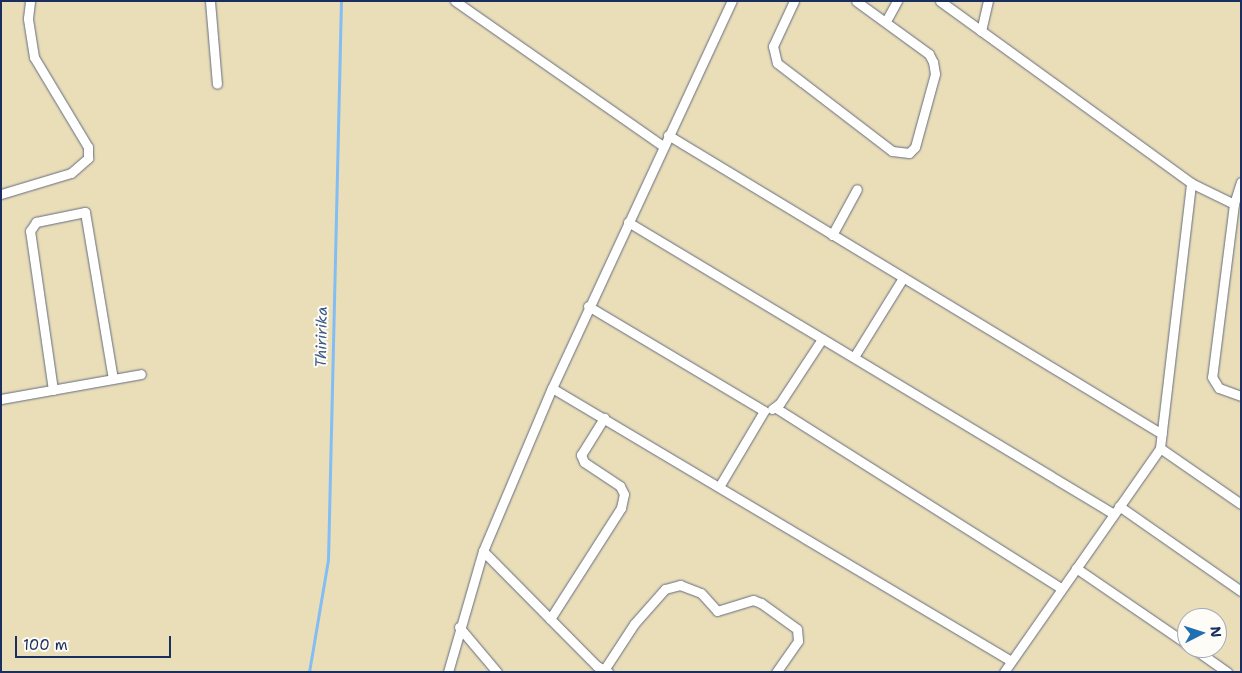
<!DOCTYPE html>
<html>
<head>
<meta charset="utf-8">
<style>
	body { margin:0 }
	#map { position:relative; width:1242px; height:673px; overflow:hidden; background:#eadeb9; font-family:"Shantell Sans",sans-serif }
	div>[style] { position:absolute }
	.stream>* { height:3px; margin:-1.5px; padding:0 1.5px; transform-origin:1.5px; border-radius:1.5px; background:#82bdf4 }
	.roads { filter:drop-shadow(0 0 1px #636c7e) drop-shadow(0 0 1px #636c7e) }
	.minor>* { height:9px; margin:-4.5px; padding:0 4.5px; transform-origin:4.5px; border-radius:4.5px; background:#fff }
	span { translate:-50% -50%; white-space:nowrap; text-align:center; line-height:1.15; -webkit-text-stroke:4px #fdfcf7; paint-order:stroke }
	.water-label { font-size:15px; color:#3a5a8b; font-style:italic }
	.frame { position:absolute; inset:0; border:2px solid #1b2f5e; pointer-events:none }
	.north { position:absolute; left:1177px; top:608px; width:50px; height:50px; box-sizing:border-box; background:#fdfcf7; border:1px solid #a3aaba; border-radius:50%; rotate:85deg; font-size:14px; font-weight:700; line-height:20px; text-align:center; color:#1b2f5e }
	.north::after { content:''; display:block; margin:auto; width:18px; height:22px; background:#1f6fb2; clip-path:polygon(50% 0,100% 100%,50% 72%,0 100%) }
	.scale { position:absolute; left:15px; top:636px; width:156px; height:22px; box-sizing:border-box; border:2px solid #1b2f5e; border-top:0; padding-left:6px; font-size:15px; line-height:18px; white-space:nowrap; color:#1b2f5e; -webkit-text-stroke:4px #fdfcf7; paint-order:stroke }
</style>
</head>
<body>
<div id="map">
	<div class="stream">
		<div style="left:309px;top:672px;width:114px;rotate:-80.4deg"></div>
		<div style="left:328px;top:560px;width:559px;rotate:-88.67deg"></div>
	</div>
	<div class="roads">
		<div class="minor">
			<div style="left:210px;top:1px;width:83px;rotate:85.2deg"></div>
			<div style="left:455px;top:1px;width:254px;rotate:34.9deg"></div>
			<div style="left:794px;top:1px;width:50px;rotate:115deg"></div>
			<div style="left:773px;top:46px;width:17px;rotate:77deg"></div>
			<div style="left:777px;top:63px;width:145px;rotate:37.4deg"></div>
			<div style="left:892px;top:151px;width:17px;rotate:7deg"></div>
			<div style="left:909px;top:153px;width:8px;rotate:-45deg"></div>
			<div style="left:915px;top:147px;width:76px;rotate:-74.7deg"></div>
			<div style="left:935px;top:74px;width:12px;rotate:-99deg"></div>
			<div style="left:933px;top:62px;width:9px;rotate:-117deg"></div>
			<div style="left:929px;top:54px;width:90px;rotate:-144deg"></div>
			<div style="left:940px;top:1px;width:310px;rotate:35.9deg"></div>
			<div style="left:1191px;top:183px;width:48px;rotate:26deg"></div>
			<div style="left:886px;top:21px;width:23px;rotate:-61deg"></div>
			<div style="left:981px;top:31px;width:31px;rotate:-77deg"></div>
			<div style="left:668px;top:135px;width:577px;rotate:31.18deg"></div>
			<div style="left:1241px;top:182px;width:23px;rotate:108deg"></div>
			<div style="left:1234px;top:204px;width:174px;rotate:97.2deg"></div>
			<div style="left:1212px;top:377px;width:13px;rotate:58deg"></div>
			<div style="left:1219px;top:388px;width:23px;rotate:20deg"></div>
			<div style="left:1px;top:194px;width:73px;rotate:-16.7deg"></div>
			<div style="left:71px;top:173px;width:23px;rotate:-41deg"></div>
			<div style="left:88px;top:158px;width:11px;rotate:-90deg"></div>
			<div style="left:88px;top:147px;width:105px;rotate:-121deg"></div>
			<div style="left:34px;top:57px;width:39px;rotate:-99deg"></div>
			<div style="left:28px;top:18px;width:17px;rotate:-83deg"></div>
			<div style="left:628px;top:222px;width:567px;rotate:31deg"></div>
			<div style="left:832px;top:235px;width:52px;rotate:-61.5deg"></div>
			<div style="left:588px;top:306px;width:205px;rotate:30.8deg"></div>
			<div style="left:764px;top:411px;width:86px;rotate:120.7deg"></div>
			<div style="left:854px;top:357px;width:93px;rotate:-58.2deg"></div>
			<div style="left:552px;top:388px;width:534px;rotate:30.74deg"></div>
			<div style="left:53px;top:390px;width:161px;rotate:-98.2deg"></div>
			<div style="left:30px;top:231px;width:11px;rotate:-56deg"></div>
			<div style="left:36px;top:222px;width:50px;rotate:-11.5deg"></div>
			<div style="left:85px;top:212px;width:169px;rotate:80.5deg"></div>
			<div style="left:1px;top:399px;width:142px;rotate:-10.1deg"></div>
			<div style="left:776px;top:408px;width:337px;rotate:32.3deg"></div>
			<div style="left:772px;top:409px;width:10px;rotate:-37deg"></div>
			<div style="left:780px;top:403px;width:77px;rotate:-56.7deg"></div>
			<div style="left:1160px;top:448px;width:267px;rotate:-83.3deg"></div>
			<div style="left:1119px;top:506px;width:149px;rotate:34.9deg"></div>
			<div style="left:483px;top:551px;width:162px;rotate:45.3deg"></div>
			<div style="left:597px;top:666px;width:13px;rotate:29deg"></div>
			<div style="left:1076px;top:568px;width:135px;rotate:34.4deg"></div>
			<div style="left:550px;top:619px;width:132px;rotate:-57.4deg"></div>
			<div style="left:621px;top:508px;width:14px;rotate:-78deg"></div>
			<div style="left:624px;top:494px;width:9px;rotate:-117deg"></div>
			<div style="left:620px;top:486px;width:43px;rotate:-146.3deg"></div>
			<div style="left:584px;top:462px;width:8px;rotate:-113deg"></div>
			<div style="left:581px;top:455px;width:44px;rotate:-58.1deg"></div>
			<div style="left:459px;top:627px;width:59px;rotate:49.8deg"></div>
			<div style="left:1193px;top:648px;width:42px;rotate:35.2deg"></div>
			<div style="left:604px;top:670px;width:55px;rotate:-56.9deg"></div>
			<div style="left:634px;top:624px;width:47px;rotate:-48.5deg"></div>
			<div style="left:665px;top:589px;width:16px;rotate:-15deg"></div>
			<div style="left:680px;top:585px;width:22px;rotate:21deg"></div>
			<div style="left:701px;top:593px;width:24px;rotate:48deg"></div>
			<div style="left:717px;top:611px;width:38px;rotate:-17deg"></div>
			<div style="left:753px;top:600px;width:9px;rotate:21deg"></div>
			<div style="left:761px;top:603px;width:44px;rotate:35.8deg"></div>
			<div style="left:797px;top:629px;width:12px;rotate:85deg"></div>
			<div style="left:798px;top:641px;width:38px;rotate:125deg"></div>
			<div style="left:448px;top:672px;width:126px;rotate:-73.9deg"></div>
			<div style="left:483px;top:551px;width:177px;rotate:-67.1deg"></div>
			<div style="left:552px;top:388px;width:427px;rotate:-65.1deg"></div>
			<div style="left:1004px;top:672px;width:273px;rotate:-55.1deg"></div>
			<div style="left:1160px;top:448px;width:98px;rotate:34.7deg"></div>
		</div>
	</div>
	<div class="water-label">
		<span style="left:322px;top:337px;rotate:-89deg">Thiririka</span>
	</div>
	<div class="frame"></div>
	<div class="north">N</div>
	<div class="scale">100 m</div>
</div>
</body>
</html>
